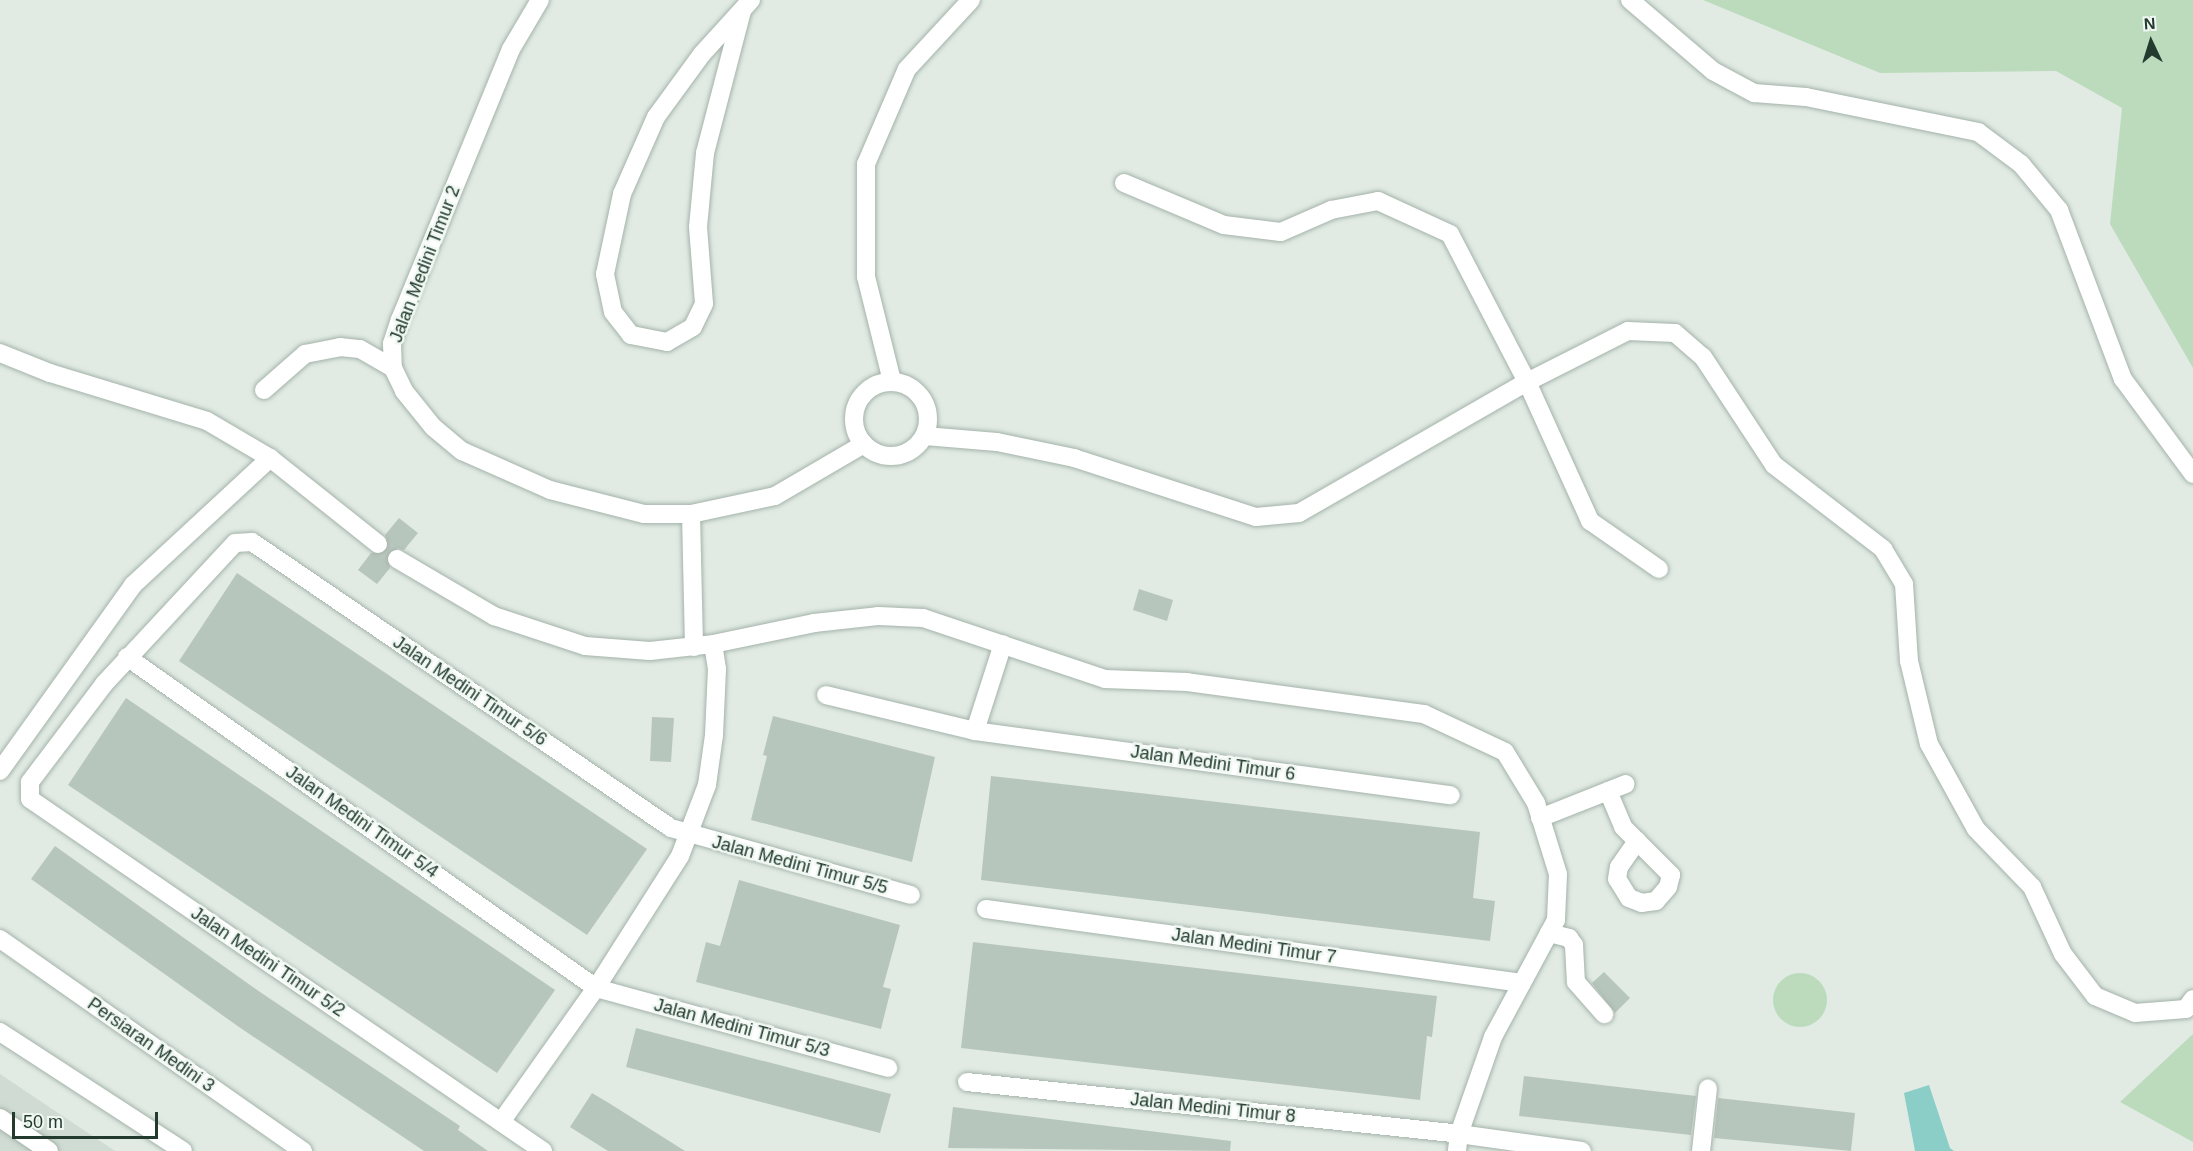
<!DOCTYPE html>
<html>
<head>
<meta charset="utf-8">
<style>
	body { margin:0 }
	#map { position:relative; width:2193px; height:1151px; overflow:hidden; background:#e1ebe4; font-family:Arial,sans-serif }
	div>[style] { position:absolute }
	.built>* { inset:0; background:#cfdbd3 }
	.green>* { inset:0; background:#bbdbbc }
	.round { border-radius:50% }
	.water>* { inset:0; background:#8bcec8 }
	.building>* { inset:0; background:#b7c6bc }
	.minor-tunnel>* { height:18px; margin-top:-9px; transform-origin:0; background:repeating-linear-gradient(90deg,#bbc8c0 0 18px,transparent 0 27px) }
	.roads { filter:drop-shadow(0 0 2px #a4b3aa) drop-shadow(0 0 2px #a4b3aa) }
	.minor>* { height:18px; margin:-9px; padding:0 9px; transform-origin:9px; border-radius:9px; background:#fff }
	.minor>.ring { margin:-9px; padding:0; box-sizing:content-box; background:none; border:18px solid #fff; border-radius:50% }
	span { translate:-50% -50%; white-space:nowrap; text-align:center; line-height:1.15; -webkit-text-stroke:5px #f1f8f3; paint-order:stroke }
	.street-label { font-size:18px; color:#223b2e }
	.north { position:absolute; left:2121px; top:12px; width:60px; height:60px; -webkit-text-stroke:4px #f1f8f3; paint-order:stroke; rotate:356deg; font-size:16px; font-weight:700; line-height:24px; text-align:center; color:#223b2e }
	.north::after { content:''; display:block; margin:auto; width:21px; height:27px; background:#223b2e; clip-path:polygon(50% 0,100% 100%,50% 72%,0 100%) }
	.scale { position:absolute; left:12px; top:1112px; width:146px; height:27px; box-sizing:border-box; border:3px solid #223b2e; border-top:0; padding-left:8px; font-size:18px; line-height:21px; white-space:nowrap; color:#223b2e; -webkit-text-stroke:4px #f1f8f3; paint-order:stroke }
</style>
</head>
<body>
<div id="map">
	<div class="built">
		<div style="clip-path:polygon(0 1074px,115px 1151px,0 1151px)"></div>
	</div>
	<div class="green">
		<div style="clip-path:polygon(1703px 0,2193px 0,2193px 368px,2110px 224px,2122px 108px,2056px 71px,1880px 73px)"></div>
		<div class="round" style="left:1773px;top:973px;width:54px;height:54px"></div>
		<div style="clip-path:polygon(2193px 1034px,2193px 1142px,2120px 1102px)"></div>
	</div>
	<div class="water">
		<div style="clip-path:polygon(1929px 1085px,1950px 1148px,1954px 1151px,1915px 1151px,1904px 1093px)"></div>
	</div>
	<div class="building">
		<div style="clip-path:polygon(399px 518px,418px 533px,404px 550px,397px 548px,388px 553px,390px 568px,377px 584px,358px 570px,371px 553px,386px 551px,389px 545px,385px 535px)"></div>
		<div style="clip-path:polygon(237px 573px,647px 849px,587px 935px,179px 661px)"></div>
		<div style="clip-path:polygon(1139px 589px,1173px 600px,1167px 621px,1133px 610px)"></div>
		<div style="clip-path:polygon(126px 698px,555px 990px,497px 1073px,68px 785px)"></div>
		<div style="clip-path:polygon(773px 716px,935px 757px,912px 862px,751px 820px,767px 756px,763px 755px)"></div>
		<div style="clip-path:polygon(652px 717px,674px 718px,671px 762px,650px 761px)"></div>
		<div style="clip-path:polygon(991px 776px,1480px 832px,1473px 898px,1495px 901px,1490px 941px,981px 880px)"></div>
		<div style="clip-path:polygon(55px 846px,260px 992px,460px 1126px,458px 1130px,488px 1151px,424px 1151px,239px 1027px,31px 879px)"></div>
		<div style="clip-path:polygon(739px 880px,900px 925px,883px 987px,891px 989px,881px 1029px,696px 982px,706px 942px,720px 946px)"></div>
		<div style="clip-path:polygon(973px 942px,1437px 996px,1432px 1037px,1427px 1036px,1420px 1100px,961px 1048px)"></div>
		<div style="clip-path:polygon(1604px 972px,1630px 998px,1615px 1013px,1592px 983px)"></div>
		<div style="clip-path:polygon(636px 1028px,891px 1094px,880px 1133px,626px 1067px)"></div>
		<div style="clip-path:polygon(1524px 1076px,1696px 1096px,1691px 1135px,1519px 1116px)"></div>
		<div style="clip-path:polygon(592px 1093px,612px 1105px,685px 1151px,608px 1151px,570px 1127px)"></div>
		<div style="clip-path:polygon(1718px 1098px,1855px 1113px,1851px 1151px,1714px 1138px)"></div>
		<div style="clip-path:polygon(953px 1107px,1231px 1141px,1230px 1151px,948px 1148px)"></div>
	</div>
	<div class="minor-tunnel">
		<div style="left:378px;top:544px;width:24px;rotate:38deg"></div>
	</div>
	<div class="roads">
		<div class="minor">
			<div style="left:540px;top:0;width:57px;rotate:120.6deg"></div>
			<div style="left:511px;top:49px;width:292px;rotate:112.3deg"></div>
			<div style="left:400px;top:319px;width:26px;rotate:108deg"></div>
			<div style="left:392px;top:344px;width:24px;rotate:88deg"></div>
			<div style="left:393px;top:368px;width:25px;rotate:64deg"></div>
			<div style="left:404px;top:391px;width:46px;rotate:51.1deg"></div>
			<div style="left:433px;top:427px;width:38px;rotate:40deg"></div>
			<div style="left:462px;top:451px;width:96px;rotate:23.9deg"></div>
			<div style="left:550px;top:490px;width:97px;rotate:14.3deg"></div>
			<div style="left:644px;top:514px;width:47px"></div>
			<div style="left:691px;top:514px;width:86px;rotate:-12.1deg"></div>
			<div style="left:775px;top:496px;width:103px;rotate:-30.3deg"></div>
			<div style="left:1630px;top:0;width:109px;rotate:40.5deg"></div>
			<div style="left:1713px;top:71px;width:47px;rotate:28.2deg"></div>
			<div style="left:1754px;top:93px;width:52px;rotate:4.4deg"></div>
			<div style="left:1806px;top:97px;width:176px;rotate:11.5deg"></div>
			<div style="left:1978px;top:132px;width:54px;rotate:36.7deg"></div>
			<div style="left:2021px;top:164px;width:60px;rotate:50.4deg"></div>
			<div style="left:2059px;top:210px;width:181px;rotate:69.3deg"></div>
			<div style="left:2123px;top:379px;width:118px;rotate:53.6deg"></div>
			<div style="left:742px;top:11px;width:147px;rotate:104.6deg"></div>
			<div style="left:705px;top:153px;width:74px;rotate:95.4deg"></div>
			<div style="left:698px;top:227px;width:77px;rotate:85.5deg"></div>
			<div style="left:704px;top:304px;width:25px;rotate:116deg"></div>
			<div style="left:693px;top:327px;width:30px;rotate:150deg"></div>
			<div style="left:667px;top:342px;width:37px;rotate:-169deg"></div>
			<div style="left:631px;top:335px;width:29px;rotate:-128deg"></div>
			<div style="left:613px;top:312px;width:39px;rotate:-102deg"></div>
			<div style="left:605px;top:274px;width:82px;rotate:-78deg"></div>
			<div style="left:622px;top:194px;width:84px;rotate:-66.2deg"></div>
			<div style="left:656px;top:117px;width:78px;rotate:-53.9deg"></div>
			<div style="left:702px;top:54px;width:73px;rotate:-47.8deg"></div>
			<div style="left:1124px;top:183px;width:108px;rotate:22.8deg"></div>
			<div style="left:1224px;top:225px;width:57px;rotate:7deg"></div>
			<div style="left:1281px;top:232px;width:55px;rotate:-23.7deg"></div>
			<div style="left:1331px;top:210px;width:48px;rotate:-10.8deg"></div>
			<div style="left:1378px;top:201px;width:79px;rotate:24.6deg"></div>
			<div style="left:1450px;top:234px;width:167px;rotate:62.5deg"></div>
			<div style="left:1527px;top:382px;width:153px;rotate:65.6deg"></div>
			<div style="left:1590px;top:521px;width:84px;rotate:34.8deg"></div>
			<div style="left:0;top:353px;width:54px;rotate:21.8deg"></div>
			<div style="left:50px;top:373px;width:164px;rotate:17deg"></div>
			<div style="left:207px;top:421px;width:73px;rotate:30.4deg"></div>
			<div style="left:270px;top:458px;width:138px;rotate:38.5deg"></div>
			<div style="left:892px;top:381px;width:107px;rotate:-104deg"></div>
			<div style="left:866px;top:277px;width:113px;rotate:-90deg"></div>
			<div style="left:866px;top:164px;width:103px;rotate:-66.7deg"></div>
			<div style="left:907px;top:69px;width:94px;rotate:-47.2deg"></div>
			<div class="ring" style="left:854px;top:382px;width:56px;height:56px"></div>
			<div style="left:264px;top:390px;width:55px;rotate:-41.3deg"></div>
			<div style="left:305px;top:354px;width:36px;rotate:-11deg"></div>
			<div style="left:340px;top:347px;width:20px;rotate:6deg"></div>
			<div style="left:360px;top:349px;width:38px;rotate:30deg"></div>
			<div style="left:925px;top:436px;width:72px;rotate:4.8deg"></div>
			<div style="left:997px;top:442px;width:79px;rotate:11.7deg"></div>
			<div style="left:1074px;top:458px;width:191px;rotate:18deg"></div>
			<div style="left:1256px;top:517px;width:43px;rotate:-5.3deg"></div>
			<div style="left:1299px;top:513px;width:263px;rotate:-29.9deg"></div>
			<div style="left:1527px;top:382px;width:113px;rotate:-26.8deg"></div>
			<div style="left:1628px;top:331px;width:47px;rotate:2.4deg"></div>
			<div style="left:1675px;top:333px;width:37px;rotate:41deg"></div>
			<div style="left:1703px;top:357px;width:129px;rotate:56.7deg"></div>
			<div style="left:1774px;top:465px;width:138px;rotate:37.6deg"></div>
			<div style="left:1883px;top:549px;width:41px;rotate:59deg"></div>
			<div style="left:1904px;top:584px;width:77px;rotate:86.3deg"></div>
			<div style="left:1909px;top:661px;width:85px;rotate:76.5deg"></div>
			<div style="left:1929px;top:744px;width:97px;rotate:61.1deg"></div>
			<div style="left:1976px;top:829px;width:81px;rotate:46deg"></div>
			<div style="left:2032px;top:887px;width:74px;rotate:65.2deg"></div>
			<div style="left:2063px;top:954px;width:53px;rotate:52.7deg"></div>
			<div style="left:2095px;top:996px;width:43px;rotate:23deg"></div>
			<div style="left:2135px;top:1013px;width:51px;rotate:-4.5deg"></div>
			<div style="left:2186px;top:1009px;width:12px;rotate:-55deg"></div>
			<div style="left:691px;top:514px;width:133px;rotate:88.7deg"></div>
			<div style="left:397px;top:559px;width:113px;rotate:30.4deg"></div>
			<div style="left:494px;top:616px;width:96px;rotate:18.2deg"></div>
			<div style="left:585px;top:646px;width:65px;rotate:4.4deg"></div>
			<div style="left:650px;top:651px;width:63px;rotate:-6.3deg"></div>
			<div style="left:713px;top:644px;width:103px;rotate:-11.7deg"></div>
			<div style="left:814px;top:623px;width:64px;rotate:-6.2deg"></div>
			<div style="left:878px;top:616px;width:45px;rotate:2.5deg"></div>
			<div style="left:923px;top:618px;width:192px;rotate:18.5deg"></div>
			<div style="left:1105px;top:679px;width:82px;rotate:2.1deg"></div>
			<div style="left:1187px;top:682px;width:239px;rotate:7.7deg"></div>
			<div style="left:1424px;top:714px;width:89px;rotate:25.1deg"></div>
			<div style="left:1505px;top:752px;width:60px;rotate:58.7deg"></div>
			<div style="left:1536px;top:803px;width:74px;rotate:72.8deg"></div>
			<div style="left:1558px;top:874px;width:46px;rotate:92.5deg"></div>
			<div style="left:1556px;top:920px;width:133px;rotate:118.3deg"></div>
			<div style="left:1493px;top:1037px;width:103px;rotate:109.3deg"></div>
			<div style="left:1459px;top:1134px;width:17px;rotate:97deg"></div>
			<div style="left:127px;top:657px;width:574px;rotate:35.21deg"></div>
			<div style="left:596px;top:988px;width:303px;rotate:15.3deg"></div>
			<div style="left:826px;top:695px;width:153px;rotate:13.6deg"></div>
			<div style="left:975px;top:731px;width:480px;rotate:7.7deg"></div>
			<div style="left:975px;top:731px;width:91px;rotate:-72.2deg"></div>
			<div style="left:0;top:771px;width:229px;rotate:-54.4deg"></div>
			<div style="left:133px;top:585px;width:187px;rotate:-42.8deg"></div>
			<div style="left:1608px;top:791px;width:39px;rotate:67deg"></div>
			<div style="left:1623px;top:827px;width:68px;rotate:45deg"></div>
			<div style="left:1671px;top:875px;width:12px;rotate:104deg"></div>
			<div style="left:1668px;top:887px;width:18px;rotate:131deg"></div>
			<div style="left:1656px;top:901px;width:14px;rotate:172deg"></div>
			<div style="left:1642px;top:903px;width:14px;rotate:-159deg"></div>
			<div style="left:1629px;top:898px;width:22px;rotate:-122deg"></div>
			<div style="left:1617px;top:879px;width:12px;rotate:-81deg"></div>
			<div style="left:1619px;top:867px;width:32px;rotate:-55deg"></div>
			<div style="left:1540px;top:818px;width:92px;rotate:-21.6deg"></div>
			<div style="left:986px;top:909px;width:541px;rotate:7.86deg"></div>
			<div style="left:1549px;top:933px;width:21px;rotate:14deg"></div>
			<div style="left:1569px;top:938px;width:9px;rotate:54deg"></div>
			<div style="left:1574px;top:945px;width:37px;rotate:87deg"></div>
			<div style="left:1576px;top:982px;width:43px;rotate:48.8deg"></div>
			<div style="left:0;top:939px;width:370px;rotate:35deg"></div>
			<div style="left:0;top:1032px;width:218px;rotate:33deg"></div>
			<div style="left:967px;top:1082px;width:495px;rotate:6deg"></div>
			<div style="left:1459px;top:1134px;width:124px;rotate:7.9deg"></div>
			<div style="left:0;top:1118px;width:59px;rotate:34deg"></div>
			<div style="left:501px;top:1122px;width:164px;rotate:-54.7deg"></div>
			<div style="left:596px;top:988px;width:156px;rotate:-57.5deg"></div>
			<div style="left:680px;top:856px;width:76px;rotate:-69.2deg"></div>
			<div style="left:707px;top:785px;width:50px;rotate:-82deg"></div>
			<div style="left:714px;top:735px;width:66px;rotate:-87.4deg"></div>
			<div style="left:717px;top:669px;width:25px;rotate:-99deg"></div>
			<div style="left:543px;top:1151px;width:622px;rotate:-145.54deg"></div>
			<div style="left:30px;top:799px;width:17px;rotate:-90deg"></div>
			<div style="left:30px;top:782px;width:123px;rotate:-52.9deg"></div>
			<div style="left:104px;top:684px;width:192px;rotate:-47.1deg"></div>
			<div style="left:235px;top:543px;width:17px;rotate:-3deg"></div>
			<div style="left:252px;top:542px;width:507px;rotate:34.32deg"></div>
			<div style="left:671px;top:828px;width:249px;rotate:15.6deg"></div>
			<div style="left:1701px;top:1151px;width:63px;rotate:-83.7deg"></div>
		</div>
	</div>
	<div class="street-label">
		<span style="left:425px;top:264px;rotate:-69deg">Jalan Medini Timur 2</span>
		<span style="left:470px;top:691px;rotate:34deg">Jalan Medini Timur 5/6</span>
		<span style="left:1213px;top:763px;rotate:8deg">Jalan Medini Timur 6</span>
		<span style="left:362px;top:822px;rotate:35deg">Jalan Medini Timur 5/4</span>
		<span style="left:800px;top:865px;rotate:15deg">Jalan Medini Timur 5/5</span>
		<span style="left:1254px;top:946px;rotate:8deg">Jalan Medini Timur 7</span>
		<span style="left:268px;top:962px;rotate:34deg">Jalan Medini Timur 5/2</span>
		<span style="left:742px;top:1028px;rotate:15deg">Jalan Medini Timur 5/3</span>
		<span style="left:151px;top:1045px;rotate:35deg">Persiaran Medini 3</span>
		<span style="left:1213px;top:1108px;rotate:6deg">Jalan Medini Timur 8</span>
	</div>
	<div class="north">N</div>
	<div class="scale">50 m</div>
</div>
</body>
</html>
